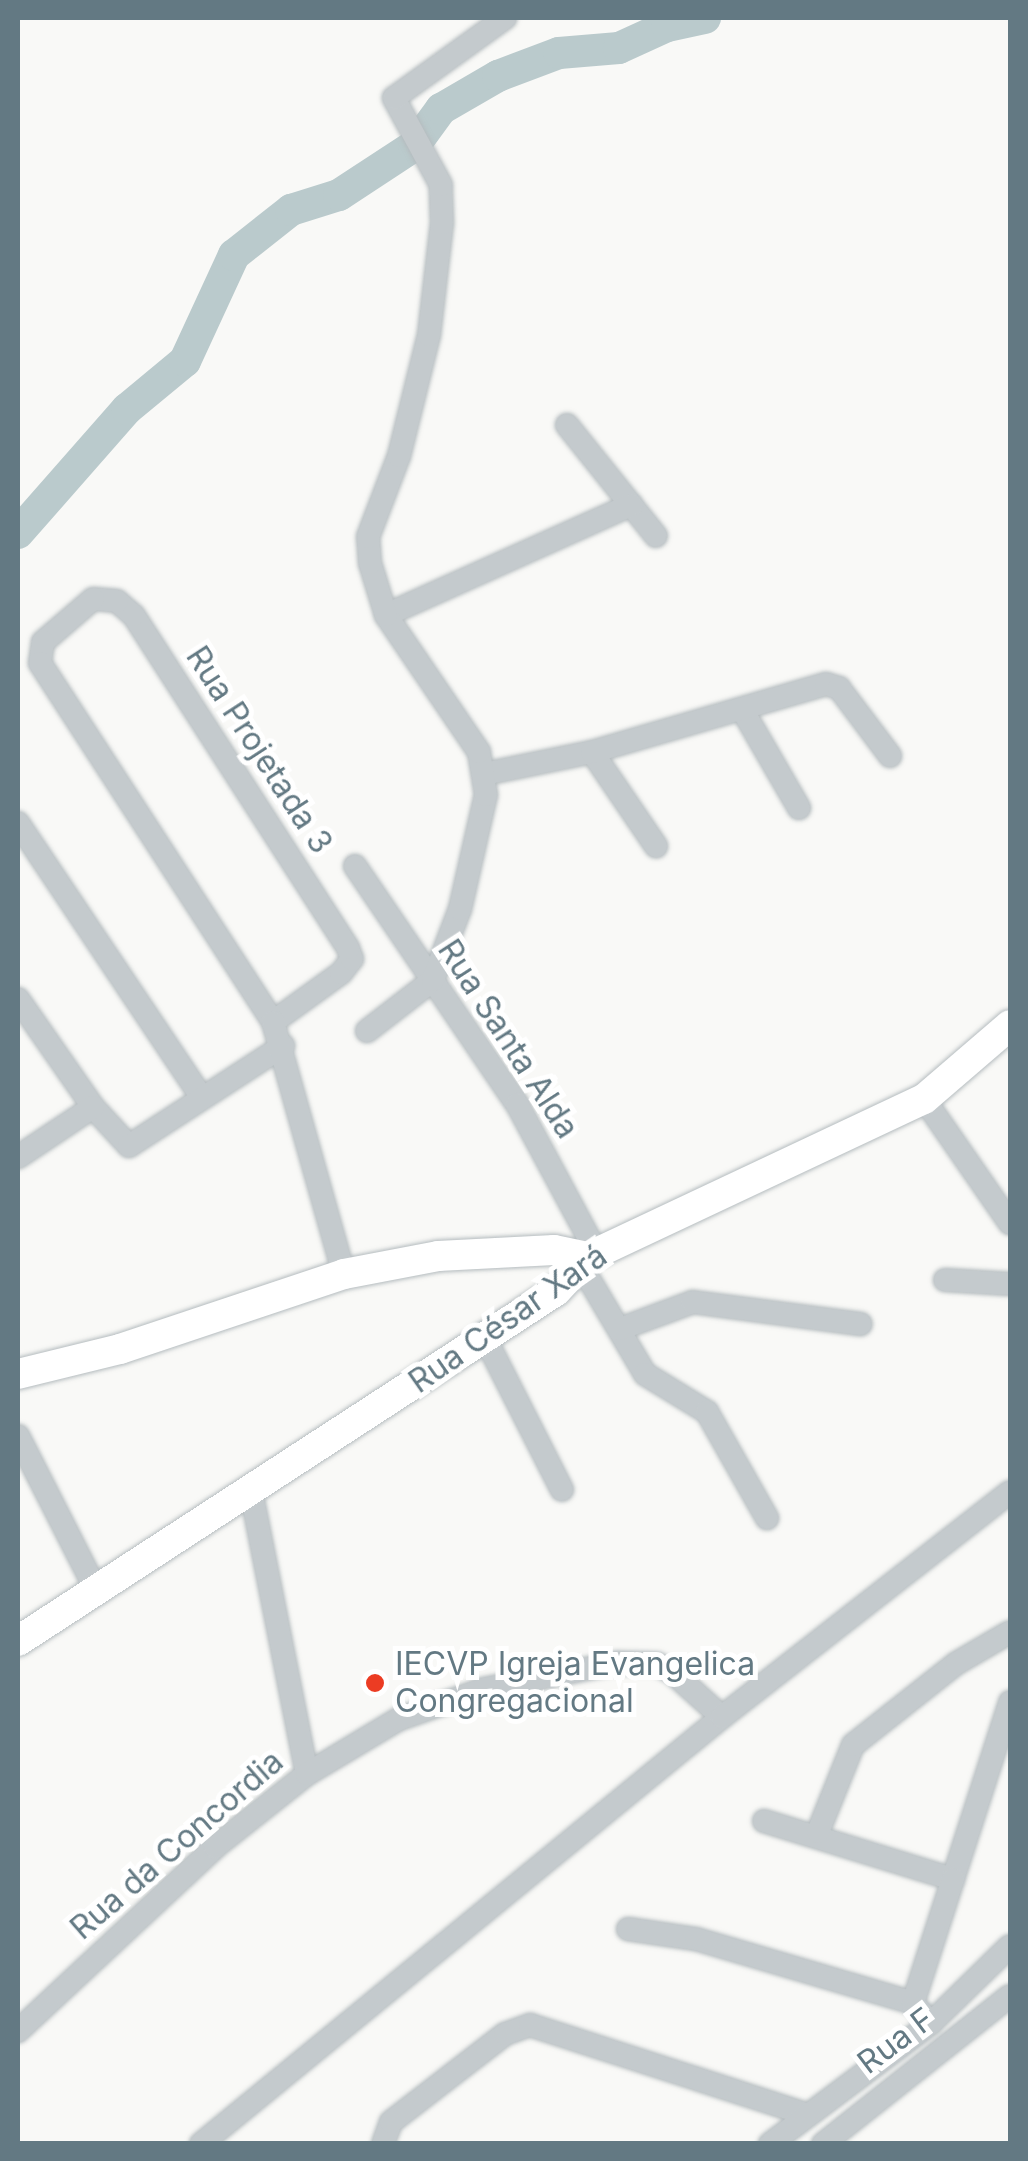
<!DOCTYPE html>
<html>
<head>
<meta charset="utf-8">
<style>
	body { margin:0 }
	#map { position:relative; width:1028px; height:2161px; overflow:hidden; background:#f9f9f7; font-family:Inter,sans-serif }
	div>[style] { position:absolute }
	.river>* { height:32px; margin:-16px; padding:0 16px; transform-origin:16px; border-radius:16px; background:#bacacc }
	.roads { filter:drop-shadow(0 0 2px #b5bcbf) drop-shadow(0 0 2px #b5bcbf) }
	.minor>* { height:22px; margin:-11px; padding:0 11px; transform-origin:11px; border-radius:11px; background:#c4cacd }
	.major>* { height:30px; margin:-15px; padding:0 15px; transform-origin:15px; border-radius:15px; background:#fff }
	.dots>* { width:28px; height:28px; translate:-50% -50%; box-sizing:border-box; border:5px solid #fff; border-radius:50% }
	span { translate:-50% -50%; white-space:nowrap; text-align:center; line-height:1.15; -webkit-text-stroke:10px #fff; paint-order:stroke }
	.street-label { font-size:32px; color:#637983 }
	.poi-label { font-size:32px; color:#637983 }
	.left { translate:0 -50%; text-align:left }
	.frame { position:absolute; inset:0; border:20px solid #637983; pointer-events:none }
</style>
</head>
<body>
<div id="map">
	<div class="river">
		<div style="left:18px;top:533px;width:165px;rotate:-48.7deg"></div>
		<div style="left:127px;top:409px;width:75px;rotate:-39.6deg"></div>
		<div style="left:185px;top:361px;width:117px;rotate:-65.2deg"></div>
		<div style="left:234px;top:255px;width:73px;rotate:-38.3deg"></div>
		<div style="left:291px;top:210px;width:50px;rotate:-17.4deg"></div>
		<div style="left:339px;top:195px;width:90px;rotate:-33.2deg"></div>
		<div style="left:414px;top:146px;width:46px;rotate:-53.9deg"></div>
		<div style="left:441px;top:109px;width:66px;rotate:-30.1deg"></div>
		<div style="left:498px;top:76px;width:65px;rotate:-20.7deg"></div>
		<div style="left:559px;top:53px;width:60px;rotate:-4.8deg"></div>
		<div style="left:619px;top:48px;width:53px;rotate:-24.6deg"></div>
		<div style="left:667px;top:26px;width:39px;rotate:-12deg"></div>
	</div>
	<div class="roads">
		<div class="minor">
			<div style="left:567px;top:425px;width:142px;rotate:51.3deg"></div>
			<div style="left:386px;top:615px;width:269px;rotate:-24.2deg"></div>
			<div style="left:743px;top:711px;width:112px;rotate:60deg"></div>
			<div style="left:592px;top:752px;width:114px;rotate:55.8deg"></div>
			<div style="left:484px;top:774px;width:110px;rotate:-11.5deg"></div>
			<div style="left:592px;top:752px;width:244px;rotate:-16.2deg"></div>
			<div style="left:826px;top:684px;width:14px;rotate:17deg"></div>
			<div style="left:839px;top:688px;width:85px;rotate:53.1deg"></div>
			<div style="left:18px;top:823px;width:329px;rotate:56.2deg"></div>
			<div style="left:355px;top:866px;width:288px;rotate:55.8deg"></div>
			<div style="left:517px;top:1104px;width:169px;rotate:61.8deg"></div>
			<div style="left:18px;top:999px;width:131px;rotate:55.2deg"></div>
			<div style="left:93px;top:1107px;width:53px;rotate:47.3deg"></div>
			<div style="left:129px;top:1146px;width:184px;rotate:-33deg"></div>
			<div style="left:273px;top:1022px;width:84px;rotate:-35.8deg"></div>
			<div style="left:341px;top:973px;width:18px;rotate:-52deg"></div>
			<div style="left:352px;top:959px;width:12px;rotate:-110deg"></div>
			<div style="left:348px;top:948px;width:396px;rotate:-122.8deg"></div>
			<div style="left:133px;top:615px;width:21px;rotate:-139deg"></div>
			<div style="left:117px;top:601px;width:24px;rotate:-175deg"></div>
			<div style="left:93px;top:599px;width:66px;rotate:139.3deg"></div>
			<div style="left:43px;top:642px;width:21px;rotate:98deg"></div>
			<div style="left:40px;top:663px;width:428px;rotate:57deg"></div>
			<div style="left:273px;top:1022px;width:262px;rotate:74.3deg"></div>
			<div style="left:367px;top:1031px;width:83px;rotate:-37.7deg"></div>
			<div style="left:433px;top:980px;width:76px;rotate:-69.2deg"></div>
			<div style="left:460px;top:909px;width:117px;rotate:-77.2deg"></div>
			<div style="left:486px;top:795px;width:44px;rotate:-99.2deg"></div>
			<div style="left:479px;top:752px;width:166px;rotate:-124.2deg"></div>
			<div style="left:386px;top:615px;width:54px;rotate:-107.1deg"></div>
			<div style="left:370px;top:563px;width:26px;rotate:-94deg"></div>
			<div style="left:368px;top:537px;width:87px;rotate:-69.1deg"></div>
			<div style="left:399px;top:456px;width:125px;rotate:-76.1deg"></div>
			<div style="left:429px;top:335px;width:113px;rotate:-83.4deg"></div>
			<div style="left:442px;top:223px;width:38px;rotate:-92deg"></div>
			<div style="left:441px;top:185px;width:99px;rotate:-118.4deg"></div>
			<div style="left:394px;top:98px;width:137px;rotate:-35.8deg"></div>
			<div style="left:924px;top:1099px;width:151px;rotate:55.3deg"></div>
			<div style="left:18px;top:1157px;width:90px;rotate:-33.7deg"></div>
			<div style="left:583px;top:1269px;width:122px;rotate:59.4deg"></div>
			<div style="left:645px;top:1374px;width:73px;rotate:31.5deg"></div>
			<div style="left:707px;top:1412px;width:122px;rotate:60.5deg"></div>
			<div style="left:945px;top:1280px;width:65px;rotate:3.5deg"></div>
			<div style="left:620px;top:1329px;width:78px;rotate:-20.3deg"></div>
			<div style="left:693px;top:1302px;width:169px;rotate:7.5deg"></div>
			<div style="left:485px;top:1338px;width:170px;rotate:63.1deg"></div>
			<div style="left:18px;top:1436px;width:173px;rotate:63.1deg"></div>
			<div style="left:251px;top:1491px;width:288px;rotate:78.8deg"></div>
			<div style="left:764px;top:1821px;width:198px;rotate:17.1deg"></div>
			<div style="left:953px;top:1879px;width:186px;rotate:-72.1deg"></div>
			<div style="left:818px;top:1832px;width:94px;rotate:-68.1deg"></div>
			<div style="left:853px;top:1745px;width:132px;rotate:-38.3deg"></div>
			<div style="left:957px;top:1663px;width:61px;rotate:-30.3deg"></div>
			<div style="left:628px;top:1929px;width:69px;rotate:8.4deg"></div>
			<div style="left:696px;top:1939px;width:226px;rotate:16.4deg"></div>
			<div style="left:913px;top:2003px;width:27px;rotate:48deg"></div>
			<div style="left:913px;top:2003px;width:130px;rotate:-72.1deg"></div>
			<div style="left:18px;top:2031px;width:270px;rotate:-43deg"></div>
			<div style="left:215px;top:1847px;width:117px;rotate:-38.4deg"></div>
			<div style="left:307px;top:1774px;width:107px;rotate:-30.9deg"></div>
			<div style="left:399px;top:1719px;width:90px;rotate:-19.4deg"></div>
			<div style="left:484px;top:1689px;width:136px;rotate:-11.1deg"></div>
			<div style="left:617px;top:1663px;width:40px;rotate:1.4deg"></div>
			<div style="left:657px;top:1664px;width:17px;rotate:28deg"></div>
			<div style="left:672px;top:1672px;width:67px;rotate:42deg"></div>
			<div style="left:201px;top:2144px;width:674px;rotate:-39.34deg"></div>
			<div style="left:722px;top:1717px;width:365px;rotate:-38deg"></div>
			<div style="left:383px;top:2144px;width:23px;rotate:-70deg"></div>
			<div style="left:391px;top:2122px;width:144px;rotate:-37.7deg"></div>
			<div style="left:505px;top:2034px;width:27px;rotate:-20deg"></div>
			<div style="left:530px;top:2025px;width:290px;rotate:17.9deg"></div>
			<div style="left:770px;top:2144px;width:201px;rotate:-36.9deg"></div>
			<div style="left:931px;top:2023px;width:110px;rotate:-44.3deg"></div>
			<div style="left:823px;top:2144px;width:238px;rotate:-38.4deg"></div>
		</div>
		<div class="major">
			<div style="left:18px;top:1374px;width:105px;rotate:-13.8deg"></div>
			<div style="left:120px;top:1349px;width:236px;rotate:-18.5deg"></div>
			<div style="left:344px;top:1274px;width:96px;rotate:-10.8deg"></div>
			<div style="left:438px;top:1256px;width:116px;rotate:-3deg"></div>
			<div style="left:554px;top:1250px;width:35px;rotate:12deg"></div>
			<div style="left:18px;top:1641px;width:642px;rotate:-33.05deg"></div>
			<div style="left:556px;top:1291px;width:47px;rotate:-46.7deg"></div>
			<div style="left:588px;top:1257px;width:371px;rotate:-25.2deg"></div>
			<div style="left:924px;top:1099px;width:113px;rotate:-40.7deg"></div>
		</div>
	</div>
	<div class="dots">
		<div style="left:375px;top:1683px;background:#ec3c23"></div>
	</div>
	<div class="street-label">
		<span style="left:259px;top:750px;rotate:57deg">Rua Projetada 3</span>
		<span style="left:508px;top:1039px;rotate:57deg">Rua Santa Alda</span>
		<span style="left:508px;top:1319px;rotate:-35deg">Rua César Xará</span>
		<span style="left:177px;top:1845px;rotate:-41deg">Rua da Concordia</span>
		<span style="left:896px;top:2041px;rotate:-37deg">Rua F</span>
	</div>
	<div class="poi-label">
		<span class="left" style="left:395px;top:1683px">IECVP Igreja Evangelica<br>Congregacional</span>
	</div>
	<div class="frame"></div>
</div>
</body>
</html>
